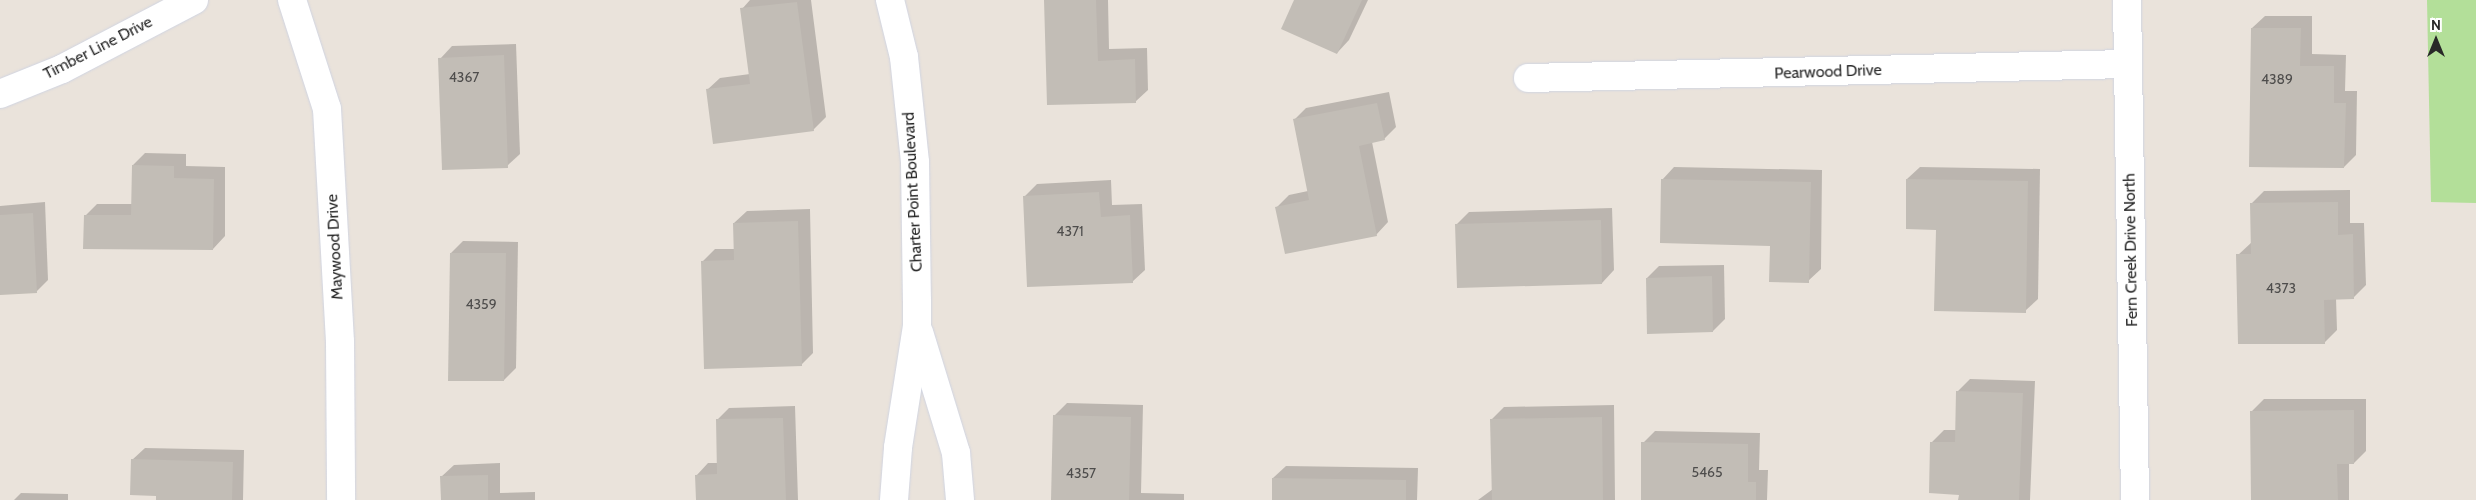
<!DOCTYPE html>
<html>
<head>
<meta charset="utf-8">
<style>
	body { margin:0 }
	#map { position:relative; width:2476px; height:500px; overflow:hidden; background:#eae3db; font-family:Cabin,sans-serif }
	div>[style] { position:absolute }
	.green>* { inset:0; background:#b3df99 }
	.shadow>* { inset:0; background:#0003 }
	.building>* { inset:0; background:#c2bdb6 }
	.roads { filter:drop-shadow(0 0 1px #d0d4e1) drop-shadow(0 0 1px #d0d4e1) }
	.minor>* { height:28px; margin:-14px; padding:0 14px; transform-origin:14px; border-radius:14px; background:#fff }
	span { translate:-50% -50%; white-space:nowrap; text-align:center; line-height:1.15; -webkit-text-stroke:5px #fff; paint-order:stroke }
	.number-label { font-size:14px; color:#4e4d4c }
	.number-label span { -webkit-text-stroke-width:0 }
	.street-label { font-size:16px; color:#282828 }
	.north { position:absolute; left:2411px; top:15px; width:50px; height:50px; -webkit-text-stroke:4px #fff; paint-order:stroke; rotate:0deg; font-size:14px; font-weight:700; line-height:20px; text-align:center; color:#282828 }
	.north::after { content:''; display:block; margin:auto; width:18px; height:22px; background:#282828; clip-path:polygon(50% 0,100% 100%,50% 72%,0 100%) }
</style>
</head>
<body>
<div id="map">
	<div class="green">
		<div style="clip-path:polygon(2427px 0,2476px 0,2476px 203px,2431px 202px)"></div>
	</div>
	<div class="shadow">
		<div style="clip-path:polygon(750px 0,811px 0,826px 117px,813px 130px,707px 90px,720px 78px,750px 74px,742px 9px)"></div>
		<div style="clip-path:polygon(1045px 0,1108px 0,1109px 49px,1147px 48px,1148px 90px,1135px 102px,1048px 104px)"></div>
		<div style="clip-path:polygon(1296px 0,1368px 0,1349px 40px,1337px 53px)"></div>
		<div style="clip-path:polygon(2265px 16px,2312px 16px,2312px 54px,2346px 55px,2345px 91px,2357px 91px,2356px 155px,2344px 167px,2252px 28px)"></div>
		<div style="clip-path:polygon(516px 44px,520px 154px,507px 166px,440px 59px,452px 46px)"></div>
		<div style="clip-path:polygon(1389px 92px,1396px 127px,1384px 139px,1372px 142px,1388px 222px,1376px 235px,1277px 207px,1289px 195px,1308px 191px,1294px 120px,1306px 108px)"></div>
		<div style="clip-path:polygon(145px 153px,186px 154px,186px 166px,225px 167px,225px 236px,213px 249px,85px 216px,97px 204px,132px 204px,133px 165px)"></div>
		<div style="clip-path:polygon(1674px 167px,1822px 170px,1821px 269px,1808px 281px,1771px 245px,1662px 180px)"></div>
		<div style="clip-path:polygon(1920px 167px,2040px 169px,2038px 299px,2025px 311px,1937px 228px,1907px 179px)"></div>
		<div style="clip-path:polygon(1111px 180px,1112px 205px,1142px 204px,1145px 270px,1132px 282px,1025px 196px,1037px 184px)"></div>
		<div style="clip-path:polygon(2350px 190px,2350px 223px,2364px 223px,2366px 285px,2353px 298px,2336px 298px,2337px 330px,2324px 343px,2238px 255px,2252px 242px,2251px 204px,2264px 191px)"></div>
		<div style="clip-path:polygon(45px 202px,48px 280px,36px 292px,0 294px,0 206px)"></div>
		<div style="clip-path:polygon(1612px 208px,1614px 270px,1602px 283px,1456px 225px,1469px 212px)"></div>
		<div style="clip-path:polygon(810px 209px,813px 353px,801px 365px,703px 261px,715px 249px,735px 249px,734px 223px,747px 211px)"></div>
		<div style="clip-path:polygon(463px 241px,518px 242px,516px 368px,504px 380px,451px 253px)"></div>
		<div style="clip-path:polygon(1724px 265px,1725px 319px,1713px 331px,1647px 278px,1659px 266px)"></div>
		<div style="clip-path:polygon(1970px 379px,2035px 381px,2030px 500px,1960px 500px,1960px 494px,1932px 442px,1944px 430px,1956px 430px,1958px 391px)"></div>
		<div style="clip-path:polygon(2264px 399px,2366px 399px,2366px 451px,2354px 463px,2349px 463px,2349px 500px,2252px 500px,2251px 412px)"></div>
		<div style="clip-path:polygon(1067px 403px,1143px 405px,1141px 493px,1184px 494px,1184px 500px,1053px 500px,1055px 415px)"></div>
		<div style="clip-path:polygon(1614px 405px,1615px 500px,1478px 500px,1493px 489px,1492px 419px,1504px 407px)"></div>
		<div style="clip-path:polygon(795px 406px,798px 500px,697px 500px,696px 476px,708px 463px,718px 463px,717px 420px,729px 408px)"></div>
		<div style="clip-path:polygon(1655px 431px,1760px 433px,1759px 470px,1768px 470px,1767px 500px,1642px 500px,1643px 443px)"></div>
		<div style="clip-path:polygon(145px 448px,244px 450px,243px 500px,157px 500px,157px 495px,132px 460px)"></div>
		<div style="clip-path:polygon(500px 463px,500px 493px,535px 492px,535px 500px,442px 500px,441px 477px,454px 465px)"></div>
		<div style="clip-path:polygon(1286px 466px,1418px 468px,1417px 500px,1273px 500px,1273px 478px)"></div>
		<div style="clip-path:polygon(21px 493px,68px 494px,68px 500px,14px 500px)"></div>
	</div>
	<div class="building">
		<div style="clip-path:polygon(1044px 0,1096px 0,1098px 61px,1135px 59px,1136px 103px,1047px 105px)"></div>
		<div style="clip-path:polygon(1294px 0,1362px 0,1337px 54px,1281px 29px)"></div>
		<div style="clip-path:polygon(797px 2px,814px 131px,713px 144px,706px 89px,750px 84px,740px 8px)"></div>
		<div style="clip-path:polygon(2251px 28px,2301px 28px,2300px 66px,2334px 66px,2334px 103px,2346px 103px,2344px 168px,2249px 167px)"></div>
		<div style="clip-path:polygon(504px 55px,508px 168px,442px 170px,438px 58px)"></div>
		<div style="clip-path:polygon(1377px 103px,1385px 140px,1359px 146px,1377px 236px,1285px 254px,1275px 207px,1309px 200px,1293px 119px)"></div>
		<div style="clip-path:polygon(132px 165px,174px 166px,174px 178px,214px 179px,213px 250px,83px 249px,84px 215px,131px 215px)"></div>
		<div style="clip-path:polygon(1661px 179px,1811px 182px,1809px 283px,1769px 282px,1770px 246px,1660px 243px)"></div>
		<div style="clip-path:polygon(1906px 179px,2028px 181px,2026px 313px,1934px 311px,1936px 230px,1906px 229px)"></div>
		<div style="clip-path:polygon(1099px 192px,1101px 217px,1130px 215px,1133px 283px,1027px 287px,1023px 196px)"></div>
		<div style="clip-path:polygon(2338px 202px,2338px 235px,2353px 234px,2354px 299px,2324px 300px,2325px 344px,2238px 344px,2236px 254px,2251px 254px,2250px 203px)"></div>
		<div style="clip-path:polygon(33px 213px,37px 293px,0 295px,0 215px)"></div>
		<div style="clip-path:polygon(1601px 220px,1602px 284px,1457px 288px,1455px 224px)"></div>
		<div style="clip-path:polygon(798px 221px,802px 366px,704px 369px,701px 261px,734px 260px,733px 223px)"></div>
		<div style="clip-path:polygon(450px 253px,506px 253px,504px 381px,448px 381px)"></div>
		<div style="clip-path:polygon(1712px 276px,1713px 332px,1647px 334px,1646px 278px)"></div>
		<div style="clip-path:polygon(1956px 391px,2023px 393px,2019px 500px,1958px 500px,1959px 495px,1929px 493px,1930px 442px,1955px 442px)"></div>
		<div style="clip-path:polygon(2354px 410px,2354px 464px,2337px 464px,2338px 500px,2251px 500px,2250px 411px)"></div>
		<div style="clip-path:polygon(1053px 415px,1131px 417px,1129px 500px,1051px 500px)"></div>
		<div style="clip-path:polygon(1602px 417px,1603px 500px,1492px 500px,1490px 419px)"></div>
		<div style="clip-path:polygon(783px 418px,786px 500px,696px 500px,695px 475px,717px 474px,716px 419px)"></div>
		<div style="clip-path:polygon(1641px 442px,1748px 444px,1748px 482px,1756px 482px,1756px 500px,1641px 500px)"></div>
		<div style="clip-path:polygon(131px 459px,233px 462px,232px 500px,156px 500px,156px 496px,130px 495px)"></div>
		<div style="clip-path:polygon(488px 475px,488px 500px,441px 500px,440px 476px)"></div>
		<div style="clip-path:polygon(1272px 478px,1406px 480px,1406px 500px,1272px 500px)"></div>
	</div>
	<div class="roads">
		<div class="minor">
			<div style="left:292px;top:0;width:114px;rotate:72.2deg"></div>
			<div style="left:327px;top:109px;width:233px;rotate:86.8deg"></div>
			<div style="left:340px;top:342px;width:158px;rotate:89.6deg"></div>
			<div style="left:890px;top:0;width:59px;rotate:76.2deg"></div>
			<div style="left:904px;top:57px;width:106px;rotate:84deg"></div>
			<div style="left:915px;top:162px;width:139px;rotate:89.2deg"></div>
			<div style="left:917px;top:301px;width:25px;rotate:90deg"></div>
			<div style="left:917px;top:326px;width:123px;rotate:98.9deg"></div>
			<div style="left:898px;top:448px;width:52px;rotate:94.4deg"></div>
			<div style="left:2127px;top:0;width:500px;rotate:89.08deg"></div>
			<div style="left:1528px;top:78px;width:600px;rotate:-1.34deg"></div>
			<div style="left:0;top:94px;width:67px;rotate:-22deg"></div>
			<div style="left:62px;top:69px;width:149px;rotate:-27.6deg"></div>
			<div style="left:919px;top:332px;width:127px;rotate:73deg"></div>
			<div style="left:956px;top:453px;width:47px;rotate:85.1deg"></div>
		</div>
	</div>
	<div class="number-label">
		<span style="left:464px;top:77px">4367</span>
		<span style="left:2277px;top:79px">4389</span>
		<span style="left:1070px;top:231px">4371</span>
		<span style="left:2281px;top:288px">4373</span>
		<span style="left:481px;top:304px">4359</span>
		<span style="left:1707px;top:472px">5465</span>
		<span style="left:1081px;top:473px">4357</span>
	</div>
	<div class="street-label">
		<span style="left:98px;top:48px;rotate:-27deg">Timber Line Drive</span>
		<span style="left:1828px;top:72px;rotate:-2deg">Pearwood Drive</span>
		<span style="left:913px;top:192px;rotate:-93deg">Charter Point Boulevard</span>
		<span style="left:335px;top:247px;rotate:-93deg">Maywood Drive</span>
		<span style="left:2131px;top:250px;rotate:-91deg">Fern Creek Drive North</span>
	</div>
	<div class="north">N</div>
</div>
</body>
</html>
